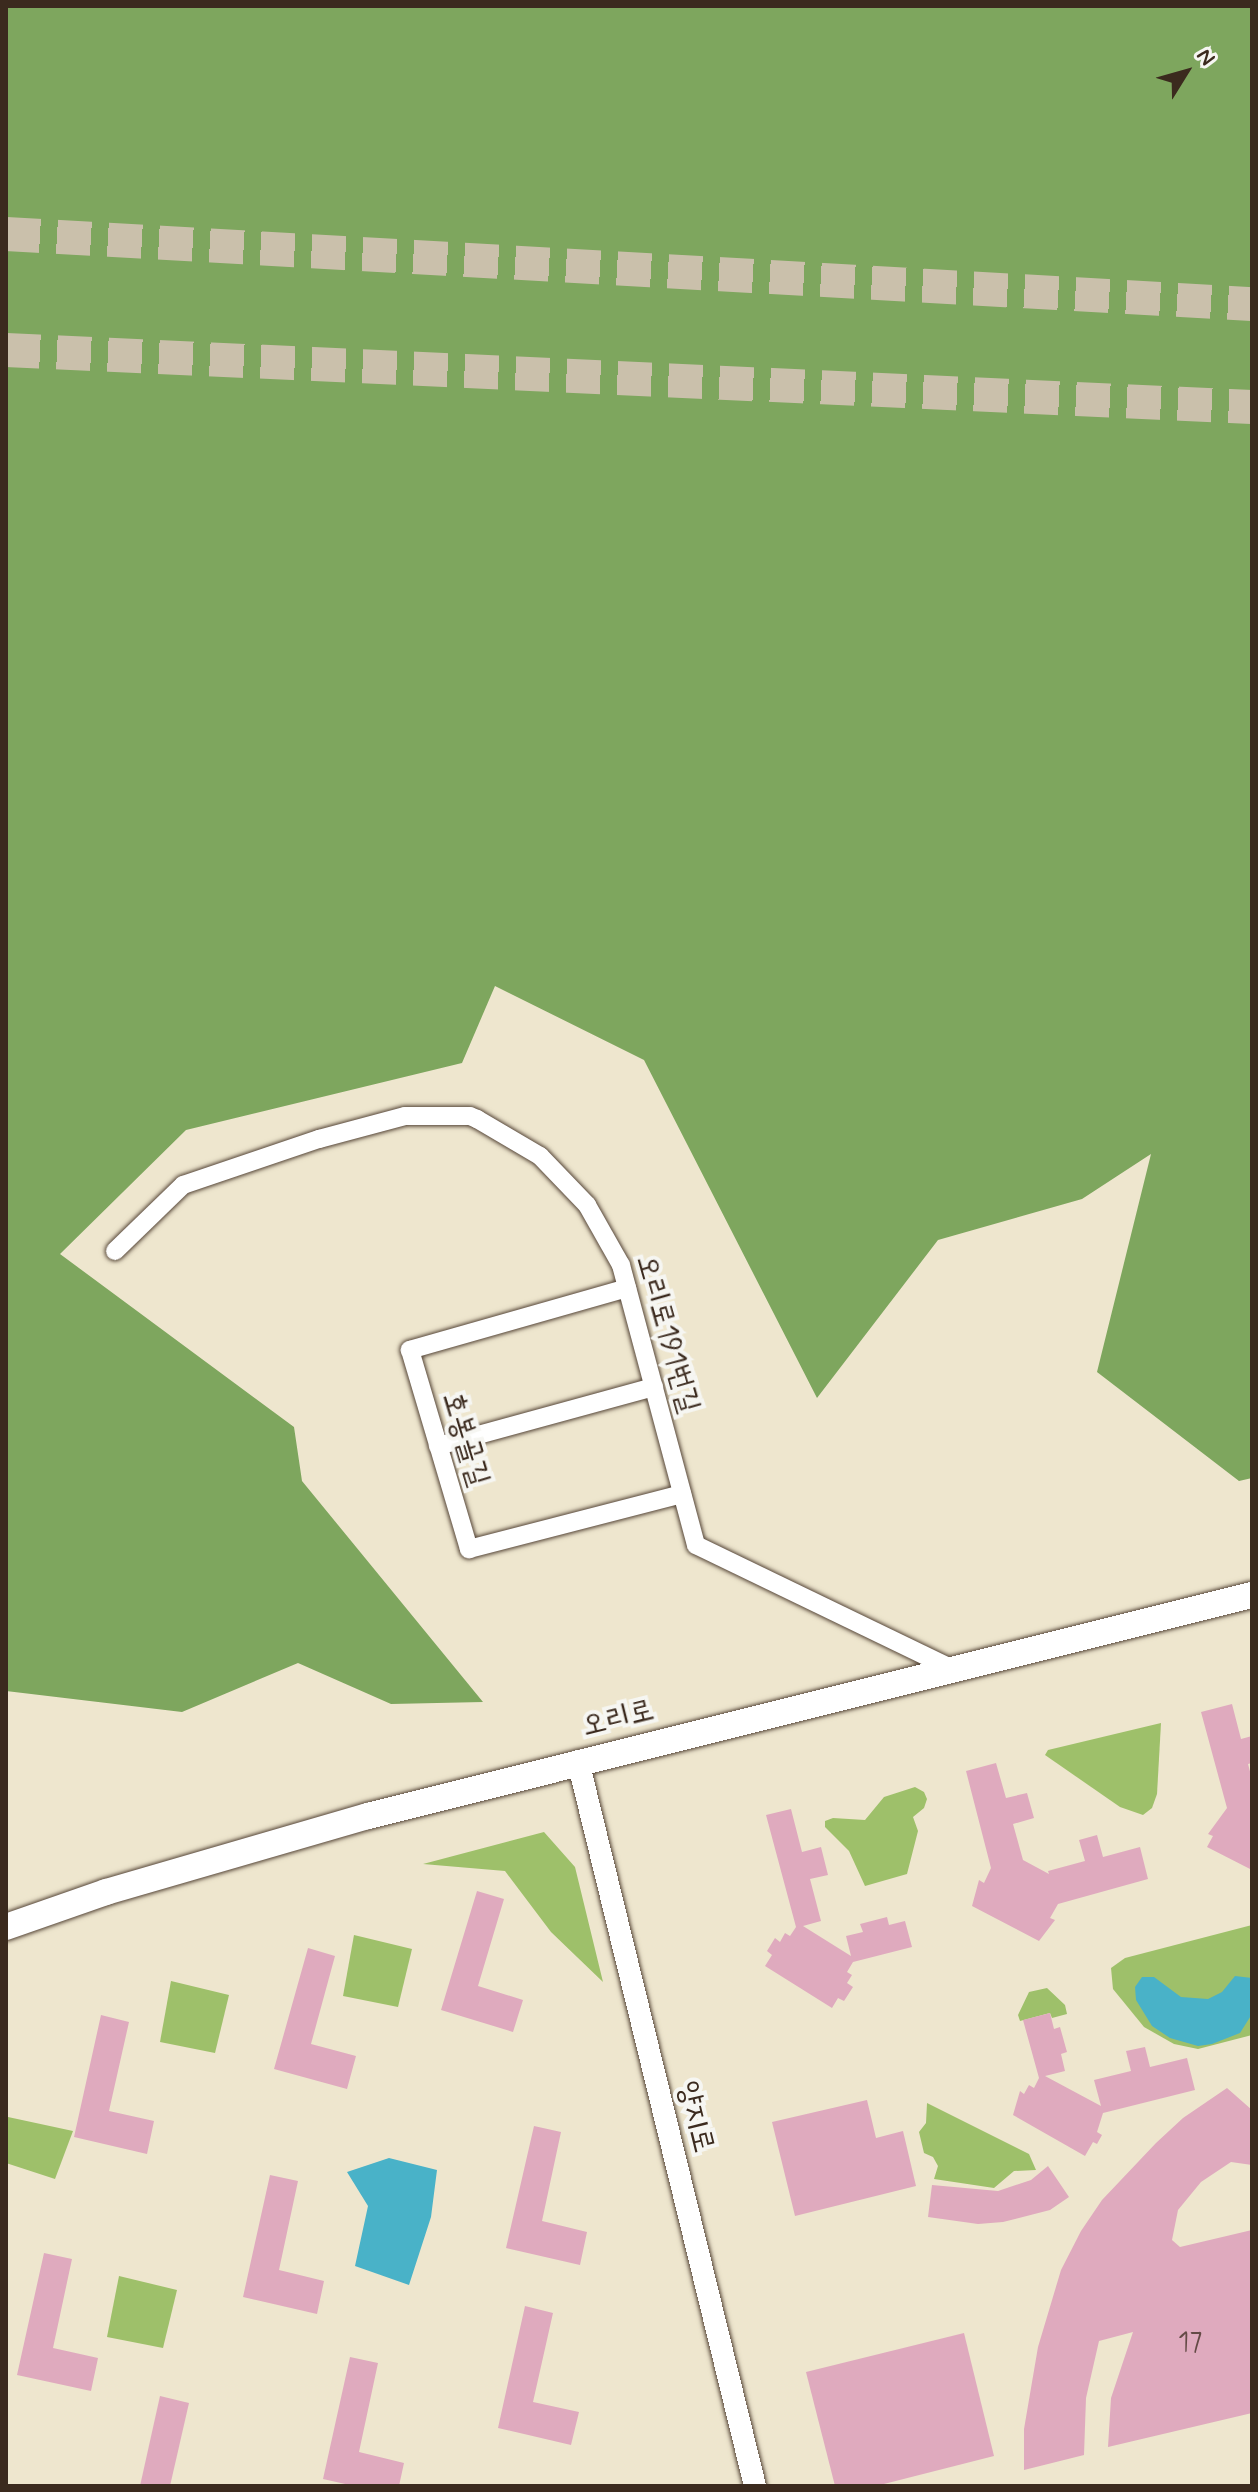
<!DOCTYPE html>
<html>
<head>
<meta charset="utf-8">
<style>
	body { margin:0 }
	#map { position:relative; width:1258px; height:2492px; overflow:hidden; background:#eee6ce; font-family:Mynerve,"Poor Story",sans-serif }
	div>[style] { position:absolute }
	.green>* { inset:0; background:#9ec06a }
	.forest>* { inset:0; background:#7ea65e }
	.water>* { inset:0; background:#49b2c8 }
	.building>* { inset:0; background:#dfaabe }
	.motorway-tunnel>* { height:34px; margin-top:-17px; transform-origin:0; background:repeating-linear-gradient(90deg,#cac0ab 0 34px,transparent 0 51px) }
	.roads { filter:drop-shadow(0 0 2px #564638) drop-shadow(0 0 2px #564638) }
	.minor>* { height:18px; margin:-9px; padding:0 9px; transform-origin:9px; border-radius:9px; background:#fff }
	.tertiary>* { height:22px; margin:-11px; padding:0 11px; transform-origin:11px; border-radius:11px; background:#fff }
	.secondary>* { height:26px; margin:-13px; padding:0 13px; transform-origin:13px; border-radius:13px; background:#fff }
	span { translate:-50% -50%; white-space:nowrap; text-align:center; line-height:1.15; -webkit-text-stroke:8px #f6f6f2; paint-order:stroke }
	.number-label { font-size:26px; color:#644a46 }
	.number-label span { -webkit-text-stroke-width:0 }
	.street-label { font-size:30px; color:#3b2a1e }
	.frame { position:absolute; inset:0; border:8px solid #3b2a1e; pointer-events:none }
	.north { position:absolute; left:1146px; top:32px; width:80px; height:80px; -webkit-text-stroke:6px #f6f6f2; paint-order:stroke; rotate:53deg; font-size:22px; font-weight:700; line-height:32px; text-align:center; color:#3b2a1e }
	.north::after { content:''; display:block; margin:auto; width:28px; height:36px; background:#3b2a1e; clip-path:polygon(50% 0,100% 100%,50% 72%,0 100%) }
</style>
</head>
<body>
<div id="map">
	<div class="green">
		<div style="clip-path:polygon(1161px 1723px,1157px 1794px,1152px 1808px,1143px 1815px,1120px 1807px,1045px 1755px,1048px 1750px)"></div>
		<div style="clip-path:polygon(915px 1787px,924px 1792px,927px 1799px,924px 1808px,913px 1817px,918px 1831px,907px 1874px,865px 1886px,849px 1851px,825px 1827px,825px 1821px,833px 1818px,865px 1820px,884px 1797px)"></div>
		<div style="clip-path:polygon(544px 1832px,575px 1867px,603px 1982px,551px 1932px,505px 1871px,423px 1864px)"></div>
		<div style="clip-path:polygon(1252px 1925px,1252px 2035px,1198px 2049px,1174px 2044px,1144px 2027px,1113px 1989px,1111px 1968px,1125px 1958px)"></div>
		<div style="clip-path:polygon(354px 1935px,412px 1949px,398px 2007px,343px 1996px)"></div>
		<div style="clip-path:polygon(171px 1981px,229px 1995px,215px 2053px,160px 2042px)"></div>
		<div style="clip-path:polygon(1047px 1988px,1065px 2005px,1067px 2014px,1052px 2018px,1050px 2013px,1020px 2021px,1018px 2015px,1029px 1992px)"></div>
		<div style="clip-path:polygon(927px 2103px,1029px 2154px,1036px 2170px,1014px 2171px,994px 2188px,934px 2179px,938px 2166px,933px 2157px,924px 2153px,919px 2132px,926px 2123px)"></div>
		<div style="clip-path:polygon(8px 2117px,73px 2131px,55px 2179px,6px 2163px)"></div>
		<div style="clip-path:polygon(119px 2276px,177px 2290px,163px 2348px,107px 2337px)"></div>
	</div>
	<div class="forest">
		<div style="clip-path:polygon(6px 6px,1252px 6px,1252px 1478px,1239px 1481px,1097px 1372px,1151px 1154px,1082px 1199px,938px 1240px,817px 1398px,644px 1060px,495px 986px,462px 1063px,186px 1130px,60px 1254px,294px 1427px,302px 1481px,483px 1702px,391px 1704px,298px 1663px,182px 1712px,6px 1691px)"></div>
	</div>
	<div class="water">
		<div style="clip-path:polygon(1235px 1976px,1252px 1978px,1252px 2014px,1240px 2033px,1212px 2044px,1198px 2046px,1170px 2038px,1152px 2026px,1136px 2000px,1135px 1987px,1142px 1977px,1154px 1977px,1181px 1997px,1208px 1999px,1222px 1992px)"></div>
		<div style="clip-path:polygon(389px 2158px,437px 2170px,431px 2217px,409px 2285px,355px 2266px,368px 2206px,347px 2172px)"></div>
	</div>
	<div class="building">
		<div style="clip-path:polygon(1232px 1704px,1241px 1739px,1252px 1736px,1252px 1763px,1248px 1764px,1252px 1779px,1252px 1870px,1207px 1847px,1213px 1836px,1208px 1834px,1227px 1808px,1201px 1712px)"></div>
		<div style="clip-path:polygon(996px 1763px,1006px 1798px,1027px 1793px,1034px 1818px,1013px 1824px,1023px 1860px,1049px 1874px,1048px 1871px,1085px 1861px,1079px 1840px,1097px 1835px,1103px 1857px,1140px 1847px,1148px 1879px,1058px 1904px,1050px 1918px,1055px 1920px,1039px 1941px,972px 1906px,979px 1880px,984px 1883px,991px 1868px,966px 1771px)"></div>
		<div style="clip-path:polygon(791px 1809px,802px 1852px,821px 1847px,828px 1875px,810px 1879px,821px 1921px,803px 1926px,851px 1956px,846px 1936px,863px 1932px,860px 1924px,887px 1917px,889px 1925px,905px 1921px,912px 1947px,853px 1962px,847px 1972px,852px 1975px,847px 1983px,853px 1987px,844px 2001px,838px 1998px,832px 2008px,765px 1966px,772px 1955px,767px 1951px,775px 1938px,780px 1942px,785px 1933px,790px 1936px,796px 1927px,766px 1815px)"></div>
		<div style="clip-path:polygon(477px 1891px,504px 1899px,478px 1986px,523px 2000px,513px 2032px,441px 2010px)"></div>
		<div style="clip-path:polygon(308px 1948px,335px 1956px,311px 2044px,356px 2056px,347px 2089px,274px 2069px)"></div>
		<div style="clip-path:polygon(1050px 2013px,1054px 2029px,1060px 2027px,1067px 2052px,1061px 2054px,1065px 2071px,1045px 2076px,1101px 2106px,1094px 2080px,1131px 2071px,1126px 2051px,1145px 2047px,1150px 2067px,1187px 2058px,1195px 2090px,1103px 2113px,1097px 2132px,1102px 2135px,1097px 2144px,1093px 2142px,1085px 2156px,1013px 2115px,1020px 2091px,1024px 2094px,1029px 2085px,1034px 2088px,1039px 2078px,1023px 2020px)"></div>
		<div style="clip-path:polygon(101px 2015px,129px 2022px,109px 2111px,154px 2121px,147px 2154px,74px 2137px)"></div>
		<div style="clip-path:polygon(1227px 2088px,1252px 2110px,1252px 2165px,1231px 2162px,1201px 2182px,1178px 2210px,1172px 2240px,1180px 2247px,1252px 2230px,1252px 2413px,1108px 2447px,1111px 2398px,1133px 2332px,1099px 2341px,1086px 2398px,1084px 2455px,1024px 2470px,1024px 2429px,1038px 2347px,1061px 2270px,1081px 2231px,1102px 2200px,1156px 2143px,1183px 2118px)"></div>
		<div style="clip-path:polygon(867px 2100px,876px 2138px,903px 2131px,916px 2186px,795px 2216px,772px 2122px)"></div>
		<div style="clip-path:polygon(534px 2126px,561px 2132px,542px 2221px,587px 2232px,580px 2265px,506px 2248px)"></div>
		<div style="clip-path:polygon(1048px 2166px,1069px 2197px,1050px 2210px,1003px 2222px,978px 2224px,928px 2217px,932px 2185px,998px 2191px,1031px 2180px)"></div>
		<div style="clip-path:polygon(270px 2175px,298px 2181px,279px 2270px,324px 2281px,317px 2314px,243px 2297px)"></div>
		<div style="clip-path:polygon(44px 2253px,72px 2259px,53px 2348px,98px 2358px,91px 2391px,17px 2375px)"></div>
		<div style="clip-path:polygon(525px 2306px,553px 2313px,533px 2402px,579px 2412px,571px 2445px,498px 2428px)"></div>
		<div style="clip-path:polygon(964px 2333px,994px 2456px,876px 2486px,835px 2486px,806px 2372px)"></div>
		<div style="clip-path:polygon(350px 2357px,378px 2363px,359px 2452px,404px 2463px,399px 2486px,354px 2486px,323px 2479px)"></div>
		<div style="clip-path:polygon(160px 2396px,189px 2403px,170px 2486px,140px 2486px)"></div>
	</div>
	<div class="motorway-tunnel">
		<div style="left:6px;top:234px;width:1248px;rotate:3.22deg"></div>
		<div style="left:6px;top:350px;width:1247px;rotate:2.62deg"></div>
	</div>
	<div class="roads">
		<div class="minor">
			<div style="left:115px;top:1251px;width:95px;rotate:-44.1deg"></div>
			<div style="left:183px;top:1185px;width:144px;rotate:-18.7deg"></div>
			<div style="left:319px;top:1139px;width:89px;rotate:-15deg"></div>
			<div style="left:405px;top:1116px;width:65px"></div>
			<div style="left:470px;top:1116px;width:8px;rotate:23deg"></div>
			<div style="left:477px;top:1119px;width:73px;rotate:30.4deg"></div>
			<div style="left:540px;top:1156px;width:68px;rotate:46.2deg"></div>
			<div style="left:587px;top:1205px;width:69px;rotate:60.5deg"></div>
			<div style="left:621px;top:1265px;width:290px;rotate:75deg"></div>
			<div style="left:696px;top:1545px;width:285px;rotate:25.8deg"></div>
			<div style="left:627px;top:1288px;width:226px;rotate:164.1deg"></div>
			<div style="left:410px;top:1350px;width:208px;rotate:73.5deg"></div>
			<div style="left:469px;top:1549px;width:220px;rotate:-14.5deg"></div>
			<div style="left:438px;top:1446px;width:224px;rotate:-15.3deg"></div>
		</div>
		<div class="tertiary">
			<div style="left:578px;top:1761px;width:746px;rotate:76.28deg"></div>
		</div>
		<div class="secondary">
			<div style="left:6px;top:1927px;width:106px;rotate:-19.3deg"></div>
			<div style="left:106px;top:1892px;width:273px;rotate:-16.2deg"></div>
			<div style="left:368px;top:1816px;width:911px;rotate:-14.04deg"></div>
		</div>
	</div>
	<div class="number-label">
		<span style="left:1190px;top:2344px">17</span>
	</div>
	<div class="street-label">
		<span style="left:667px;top:1334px;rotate:74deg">오리로191번길</span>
		<span style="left:465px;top:1439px;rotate:73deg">호봉골길</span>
		<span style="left:618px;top:1719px;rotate:-14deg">오리로</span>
		<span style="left:695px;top:2117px;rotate:76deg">양지로</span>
	</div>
	<div class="frame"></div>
	<div class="north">N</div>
</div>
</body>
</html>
